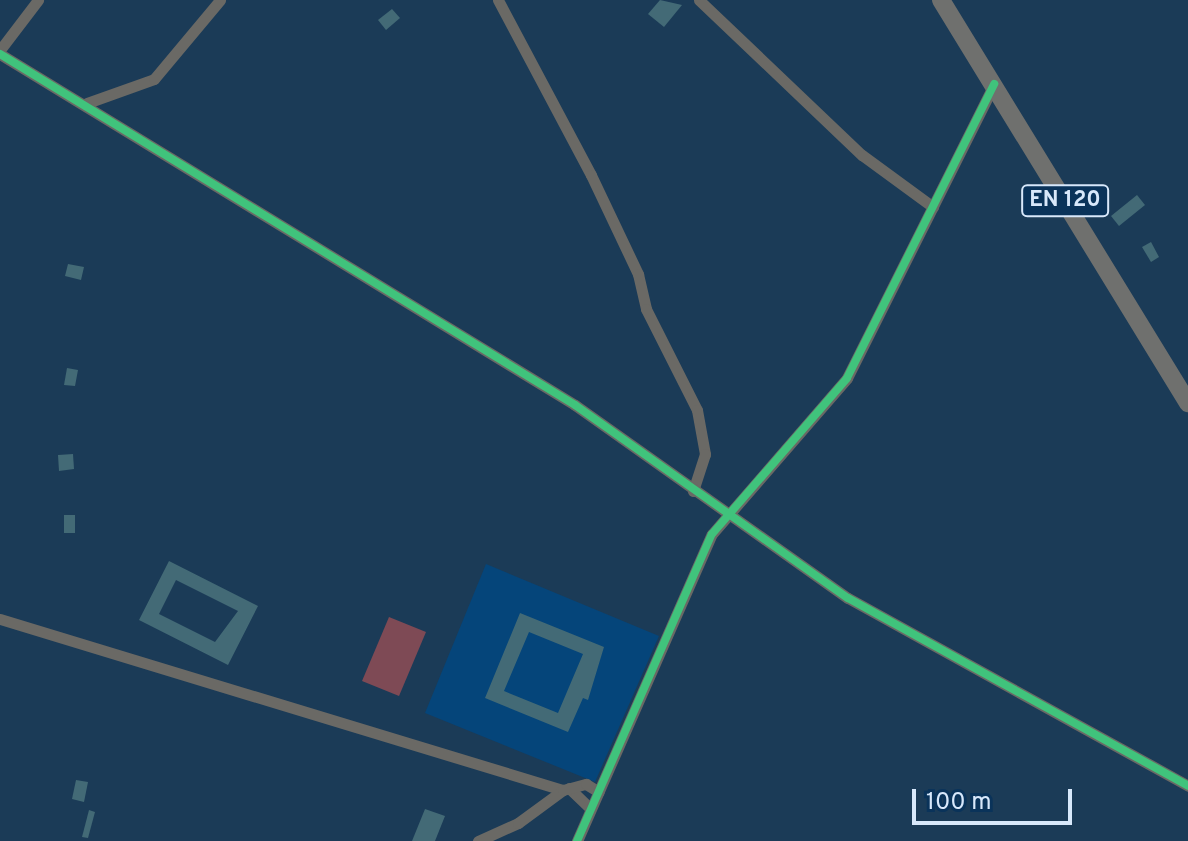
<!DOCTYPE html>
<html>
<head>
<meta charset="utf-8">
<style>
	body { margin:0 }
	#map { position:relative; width:1188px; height:841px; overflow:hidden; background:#1b3b57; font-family:Overpass,sans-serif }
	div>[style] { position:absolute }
	.built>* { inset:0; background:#05457a }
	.green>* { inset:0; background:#7e4a55 }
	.building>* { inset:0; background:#436a76 }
	.street>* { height:11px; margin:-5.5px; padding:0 5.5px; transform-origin:5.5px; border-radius:5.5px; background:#6a6965 }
	.primary>* { height:18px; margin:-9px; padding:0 9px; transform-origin:9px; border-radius:9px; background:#6f706e }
	.cycleway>* { height:8px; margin:-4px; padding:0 4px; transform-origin:4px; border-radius:4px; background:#40c37c }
	span { translate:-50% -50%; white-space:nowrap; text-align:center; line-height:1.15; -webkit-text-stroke:8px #0a335a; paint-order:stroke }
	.shield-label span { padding:2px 6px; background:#0a335a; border:2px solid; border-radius:6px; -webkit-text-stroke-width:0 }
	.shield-label { font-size:22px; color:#d8e8fb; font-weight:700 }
	.scale { position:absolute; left:912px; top:789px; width:160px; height:36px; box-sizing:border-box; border:4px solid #d8e8fb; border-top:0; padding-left:10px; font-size:24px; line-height:28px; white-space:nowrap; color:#d8e8fb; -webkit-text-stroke:6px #0a335a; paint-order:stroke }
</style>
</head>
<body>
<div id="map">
	<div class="built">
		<div style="clip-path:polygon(486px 564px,659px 636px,595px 782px,425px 713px)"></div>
	</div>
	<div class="green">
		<div style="clip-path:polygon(389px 617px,426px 632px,399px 696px,362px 681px)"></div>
	</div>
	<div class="building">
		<div style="clip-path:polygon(660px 0,682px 5px,664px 27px,648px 14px)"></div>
		<div style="clip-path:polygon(392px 9px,400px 18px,386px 30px,378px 20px)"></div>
		<div style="clip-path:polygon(1137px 195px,1145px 205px,1119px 226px,1111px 216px)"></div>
		<div style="clip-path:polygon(1151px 242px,1159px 257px,1151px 262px,1142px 247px)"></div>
		<div style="clip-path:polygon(68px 264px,84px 267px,81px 280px,65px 276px)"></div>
		<div style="clip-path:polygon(67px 368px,78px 370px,75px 386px,64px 385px)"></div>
		<div style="clip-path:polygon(73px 454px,74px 469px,59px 471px,58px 455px)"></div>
		<div style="clip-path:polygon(64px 515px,75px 515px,75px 533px,64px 533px)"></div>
		<div style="clip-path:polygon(evenodd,169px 561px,258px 606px,228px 665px,139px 620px,169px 561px,176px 580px,238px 611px,215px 642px,159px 614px,176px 580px)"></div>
		<div style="clip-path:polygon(evenodd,520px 613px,604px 647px,588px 700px,583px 698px,568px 732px,485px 698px,520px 613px,529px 632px,583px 654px,558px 713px,504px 691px,529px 632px)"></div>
		<div style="clip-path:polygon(76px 780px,88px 782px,84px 802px,72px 799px)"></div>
		<div style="clip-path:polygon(425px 809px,445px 816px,435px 841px,412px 841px)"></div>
		<div style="clip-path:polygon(89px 810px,95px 812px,88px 838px,82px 837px)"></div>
	</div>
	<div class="street">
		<div style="left:498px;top:0;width:198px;rotate:62deg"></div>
		<div style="left:591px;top:175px;width:110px;rotate:64.6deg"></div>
		<div style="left:638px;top:274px;width:36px;rotate:77deg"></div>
		<div style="left:646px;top:309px;width:113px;rotate:63.2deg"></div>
		<div style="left:697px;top:410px;width:45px;rotate:79.7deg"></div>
		<div style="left:705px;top:454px;width:39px;rotate:108deg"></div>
		<div style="left:699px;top:0;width:225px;rotate:43.6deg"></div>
		<div style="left:862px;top:155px;width:88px;rotate:36.2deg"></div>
		<div style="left:0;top:50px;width:63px;rotate:-52.8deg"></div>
		<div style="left:0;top:54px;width:674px;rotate:31.4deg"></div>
		<div style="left:575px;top:405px;width:334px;rotate:35.3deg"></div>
		<div style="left:848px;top:598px;width:389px;rotate:28.9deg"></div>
		<div style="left:87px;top:103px;width:71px;rotate:-19.7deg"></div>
		<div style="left:154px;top:79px;width:103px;rotate:-50.1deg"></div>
		<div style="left:0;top:619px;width:588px;rotate:16.9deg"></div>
		<div style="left:569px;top:788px;width:29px;rotate:44deg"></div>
		<div style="left:478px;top:841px;width:44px;rotate:-24.2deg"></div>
		<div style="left:518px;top:823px;width:56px;rotate:-36.3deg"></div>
		<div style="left:563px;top:790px;width:24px;rotate:-15deg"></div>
		<div style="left:586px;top:784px;width:15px;rotate:32deg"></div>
		<div style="left:577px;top:841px;width:335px;rotate:-66.3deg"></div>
		<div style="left:712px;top:534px;width:206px;rotate:-49.1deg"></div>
		<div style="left:847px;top:378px;width:329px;rotate:-63.4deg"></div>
	</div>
	<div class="primary">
		<div style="left:941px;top:0;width:473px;rotate:58.5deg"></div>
	</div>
	<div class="cycleway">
		<div style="left:0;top:54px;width:674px;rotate:31.4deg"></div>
		<div style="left:575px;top:405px;width:334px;rotate:35.3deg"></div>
		<div style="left:848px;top:598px;width:389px;rotate:28.9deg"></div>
		<div style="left:577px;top:841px;width:335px;rotate:-66.3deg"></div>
		<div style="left:712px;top:534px;width:206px;rotate:-49.1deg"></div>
		<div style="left:847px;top:378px;width:329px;rotate:-63.4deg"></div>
	</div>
	<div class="shield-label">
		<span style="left:1065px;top:201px">EN 120</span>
	</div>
	<div class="scale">100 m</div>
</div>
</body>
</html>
